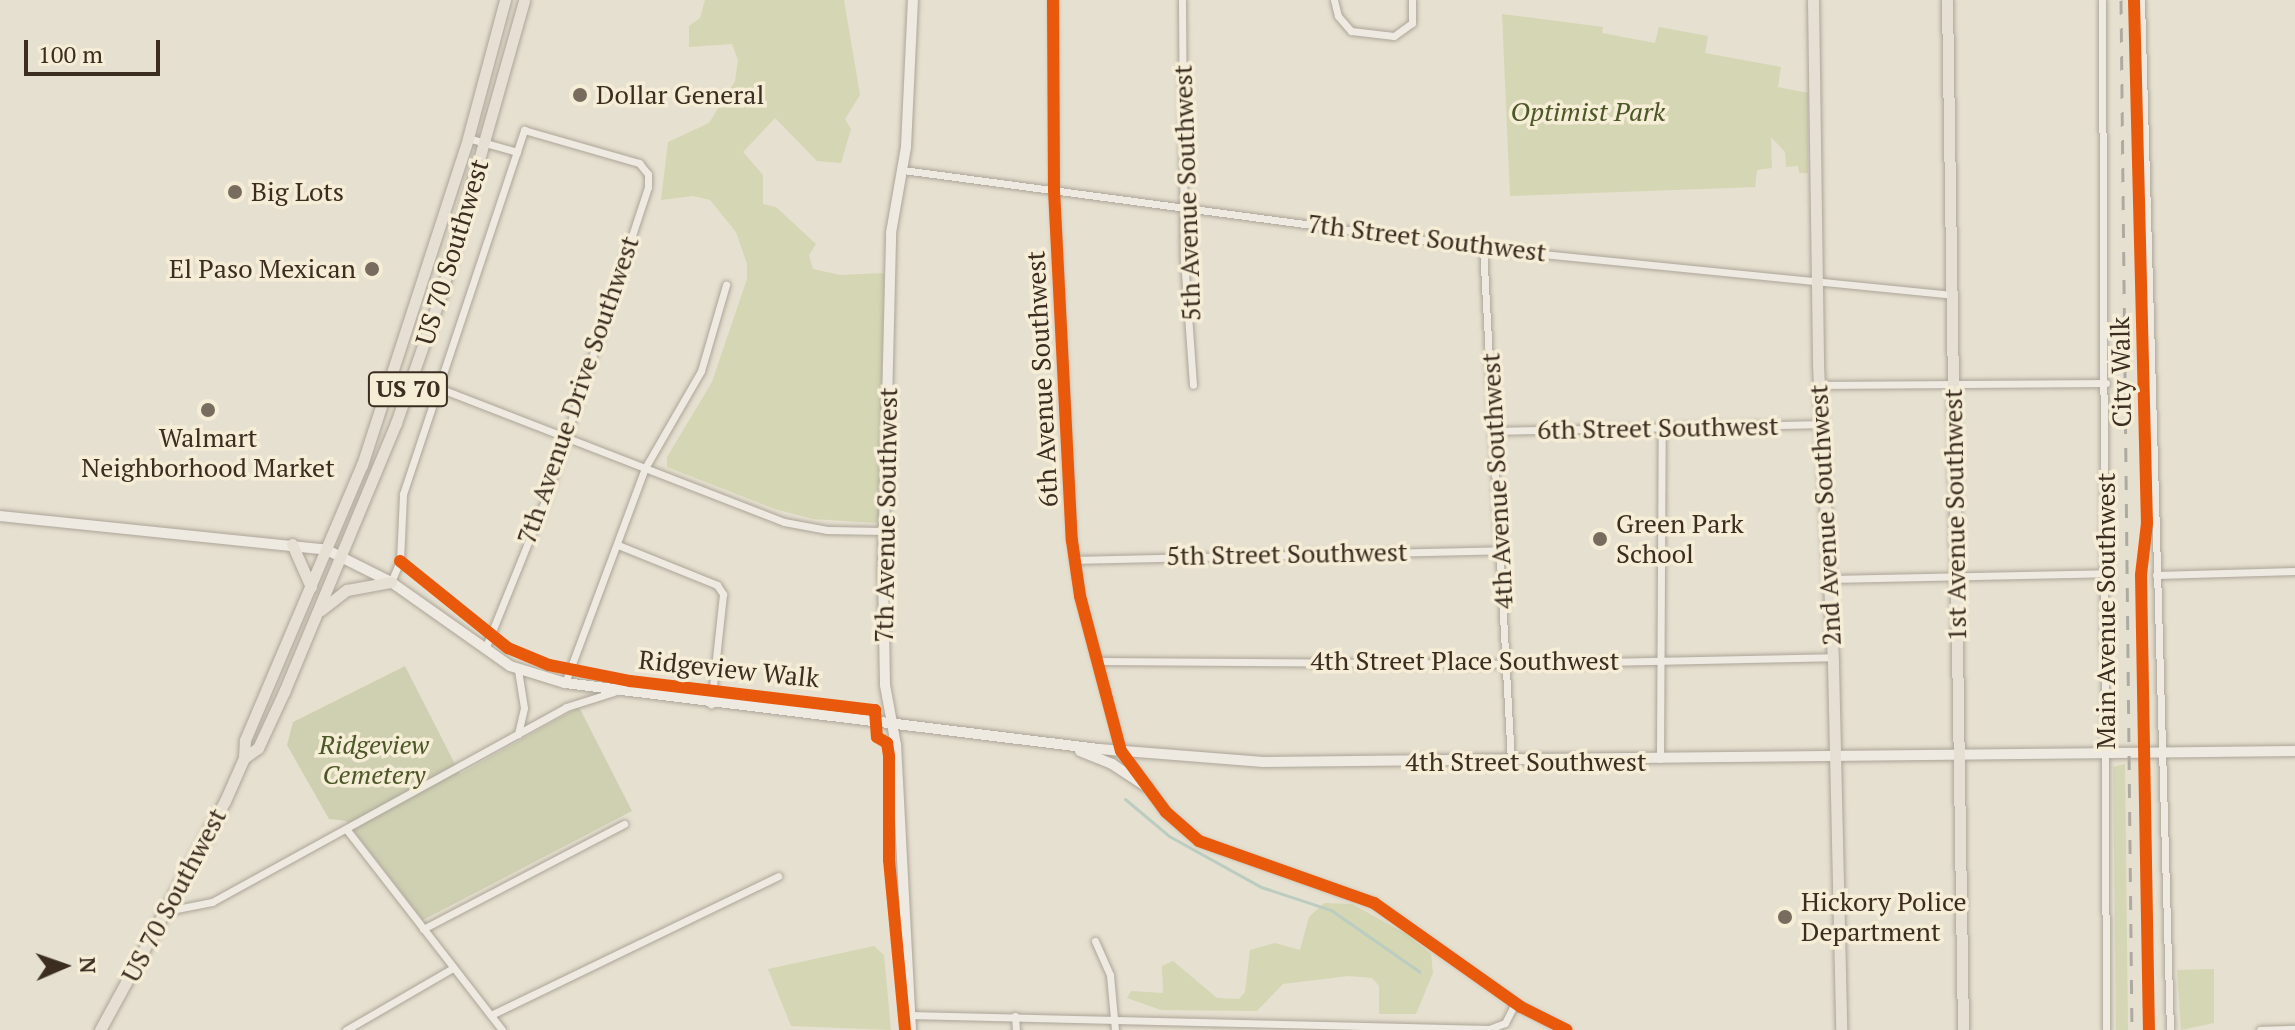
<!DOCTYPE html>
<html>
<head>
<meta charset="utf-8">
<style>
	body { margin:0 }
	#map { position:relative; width:2295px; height:1030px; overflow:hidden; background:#e6e0d0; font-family:"PT Serif",serif }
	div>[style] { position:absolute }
	.green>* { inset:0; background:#d5d6b3 }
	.cemetery>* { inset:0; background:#cfd0b2 }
	.stream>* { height:3px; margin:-1.5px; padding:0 1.5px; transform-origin:1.5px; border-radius:1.5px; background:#bbccc1 }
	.roads { filter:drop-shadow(0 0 2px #aca598) drop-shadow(0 0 2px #aca598) }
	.street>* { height:7px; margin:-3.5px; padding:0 3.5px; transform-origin:3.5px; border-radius:3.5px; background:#eeeae2 }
	.secondary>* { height:10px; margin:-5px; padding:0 5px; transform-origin:5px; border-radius:5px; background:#eeeae2 }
	.primary>* { height:11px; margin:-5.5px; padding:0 5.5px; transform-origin:5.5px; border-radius:5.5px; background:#e5e0d3 }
	.rail>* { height:3px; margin-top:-1.5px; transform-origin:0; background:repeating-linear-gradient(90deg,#aeaaa1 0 14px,transparent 0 28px) }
	.cycleway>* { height:12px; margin:-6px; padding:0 6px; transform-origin:6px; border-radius:6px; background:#e8590c }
	.dots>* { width:22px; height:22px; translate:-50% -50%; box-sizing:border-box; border:4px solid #f6edd7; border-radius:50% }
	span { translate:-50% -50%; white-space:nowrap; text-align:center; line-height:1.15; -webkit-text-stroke:7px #f6edd7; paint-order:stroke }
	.shield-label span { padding:2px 6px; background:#f6edd7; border:2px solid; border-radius:6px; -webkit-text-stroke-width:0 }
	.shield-label { font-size:24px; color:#3b2d20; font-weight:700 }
	.poi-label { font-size:26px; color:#3b2d20 }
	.left { translate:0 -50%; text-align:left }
	.right { translate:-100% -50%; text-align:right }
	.park-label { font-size:26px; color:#4b5726; font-style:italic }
	.street-label { font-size:26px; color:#3b2d20 }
	.north { position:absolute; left:24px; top:926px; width:80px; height:80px; -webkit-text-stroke:6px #f6edd7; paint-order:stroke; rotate:88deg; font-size:22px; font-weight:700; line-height:32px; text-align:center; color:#3b2d20 }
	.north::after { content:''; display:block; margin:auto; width:28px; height:36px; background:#3b2d20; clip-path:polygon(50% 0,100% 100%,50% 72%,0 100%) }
	.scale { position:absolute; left:24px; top:40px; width:136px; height:36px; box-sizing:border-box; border:4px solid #3b2d20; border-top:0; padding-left:10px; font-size:24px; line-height:28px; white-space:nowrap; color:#3b2d20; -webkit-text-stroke:6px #f6edd7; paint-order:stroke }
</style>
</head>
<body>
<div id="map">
	<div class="green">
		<div style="clip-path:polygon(705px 0,844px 0,860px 95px,845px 119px,851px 129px,841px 163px,817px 161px,775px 118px,743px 152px,763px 175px,763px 204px,776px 207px,816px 244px,809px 255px,813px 269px,840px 275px,884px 273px,879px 523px,813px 519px,775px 509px,667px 467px,667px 457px,712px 382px,747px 279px,747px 264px,736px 232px,710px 200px,693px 196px,661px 200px,668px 142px,709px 123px,735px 81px,738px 60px,732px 44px,689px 47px,689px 26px,700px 18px)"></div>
		<div style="clip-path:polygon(1502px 14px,1603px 27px,1602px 33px,1655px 43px,1659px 27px,1708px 36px,1705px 53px,1781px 67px,1778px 87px,1808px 93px,1808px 173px,1799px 173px,1798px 166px,1786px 167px,1785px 152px,1771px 137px,1772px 168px,1757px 170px,1755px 187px,1510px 196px)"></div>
		<div style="clip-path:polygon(2125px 764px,2128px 1030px,2116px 1030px,2113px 767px)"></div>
		<div style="clip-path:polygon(1324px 903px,1352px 904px,1406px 934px,1431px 954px,1433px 973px,1416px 1014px,1379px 1014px,1379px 986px,1372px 978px,1348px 976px,1283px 984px,1257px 1011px,1161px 1010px,1127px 998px,1131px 991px,1163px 993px,1162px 966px,1173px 961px,1217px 998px,1239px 999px,1245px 992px,1250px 950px,1275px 943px,1300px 950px,1309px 917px)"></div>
		<div style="clip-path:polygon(874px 946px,884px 955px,891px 1030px,791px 1026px,768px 969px)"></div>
		<div style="clip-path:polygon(2214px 969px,2214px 1023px,2181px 1030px,2177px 970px)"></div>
	</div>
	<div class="cemetery">
		<div style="clip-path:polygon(405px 666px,460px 774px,579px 707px,632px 811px,423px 920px,346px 821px,329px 819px,287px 745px,293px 722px)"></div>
	</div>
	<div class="stream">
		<div style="left:1125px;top:799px;width:57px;rotate:40.1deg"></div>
		<div style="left:1169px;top:836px;width:105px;rotate:29deg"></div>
		<div style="left:1261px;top:887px;width:74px;rotate:18.2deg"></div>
		<div style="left:1331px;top:910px;width:108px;rotate:34.9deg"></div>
	</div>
	<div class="roads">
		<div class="street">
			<div style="left:1053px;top:0;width:190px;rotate:89.7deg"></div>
			<div style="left:1054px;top:190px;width:351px;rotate:87.1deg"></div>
			<div style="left:1072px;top:541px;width:56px;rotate:81.7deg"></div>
			<div style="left:1080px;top:596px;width:160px;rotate:75.2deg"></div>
			<div style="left:1121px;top:751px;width:76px;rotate:53.6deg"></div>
			<div style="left:1166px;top:812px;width:44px;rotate:41.3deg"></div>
			<div style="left:1199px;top:841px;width:186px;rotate:19.5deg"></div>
			<div style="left:1374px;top:903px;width:180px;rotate:35.3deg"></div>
			<div style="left:1521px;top:1007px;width:51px;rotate:26.6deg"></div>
			<div style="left:1182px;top:0;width:259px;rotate:89.6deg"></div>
			<div style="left:1184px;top:259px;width:126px;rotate:85.9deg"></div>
			<div style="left:1334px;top:0;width:16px;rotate:76deg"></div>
			<div style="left:1338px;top:16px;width:20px;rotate:49deg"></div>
			<div style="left:1351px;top:31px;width:43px;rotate:6.6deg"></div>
			<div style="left:1394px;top:36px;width:22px;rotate:-36deg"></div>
			<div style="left:1412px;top:23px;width:23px;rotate:-90deg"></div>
			<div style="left:2102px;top:0;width:1030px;rotate:89.78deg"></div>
			<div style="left:2141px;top:0;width:1030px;rotate:88.39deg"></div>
			<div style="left:468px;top:138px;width:51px;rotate:15.9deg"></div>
			<div style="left:903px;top:170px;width:585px;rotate:7.66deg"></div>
			<div style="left:1483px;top:248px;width:471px;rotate:5.7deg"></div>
			<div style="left:1483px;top:248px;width:515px;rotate:86.88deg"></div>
			<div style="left:413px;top:378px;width:398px;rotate:21.2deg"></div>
			<div style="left:784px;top:522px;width:44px;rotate:10.5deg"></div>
			<div style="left:827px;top:530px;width:57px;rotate:1deg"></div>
			<div style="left:1819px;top:385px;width:287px;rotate:-0.4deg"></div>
			<div style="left:1494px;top:431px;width:329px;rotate:-1.2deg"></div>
			<div style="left:618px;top:545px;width:107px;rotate:22deg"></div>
			<div style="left:717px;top:585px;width:11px;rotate:56deg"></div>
			<div style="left:723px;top:594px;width:111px;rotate:96.2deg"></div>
			<div style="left:1074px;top:560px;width:426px;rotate:-1.3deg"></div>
			<div style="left:2156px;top:575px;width:139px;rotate:-1.6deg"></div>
			<div style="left:1830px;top:579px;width:277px;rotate:-1.2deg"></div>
			<div style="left:391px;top:582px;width:23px;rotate:-67deg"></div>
			<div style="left:400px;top:561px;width:67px;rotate:-87.4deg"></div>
			<div style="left:403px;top:494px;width:384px;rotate:-71.6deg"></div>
			<div style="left:524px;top:130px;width:120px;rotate:16deg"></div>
			<div style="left:639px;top:163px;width:14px;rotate:51deg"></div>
			<div style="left:648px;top:174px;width:13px;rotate:90deg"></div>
			<div style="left:648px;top:187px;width:327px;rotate:108.2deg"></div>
			<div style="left:546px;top:498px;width:163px;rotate:112deg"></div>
			<div style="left:1097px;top:661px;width:409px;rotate:0.4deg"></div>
			<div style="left:1506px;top:664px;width:326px;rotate:-1.2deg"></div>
			<div style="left:518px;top:670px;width:38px;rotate:81deg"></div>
			<div style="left:524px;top:708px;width:27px;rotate:103deg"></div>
			<div style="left:565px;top:683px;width:229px;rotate:-69.6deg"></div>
			<div style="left:645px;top:468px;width:112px;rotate:-60deg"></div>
			<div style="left:701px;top:371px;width:90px;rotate:-73.8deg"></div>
			<div style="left:1660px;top:759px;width:332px;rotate:-89.7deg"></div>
			<div style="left:347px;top:830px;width:253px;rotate:52.2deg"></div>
			<div style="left:167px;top:911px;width:46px;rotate:-11.3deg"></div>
			<div style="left:212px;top:902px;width:404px;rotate:-28.8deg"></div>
			<div style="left:566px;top:707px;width:50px;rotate:-17.4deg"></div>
			<div style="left:423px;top:929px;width:227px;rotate:-27.6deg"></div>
			<div style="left:1095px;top:941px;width:37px;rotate:66deg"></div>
			<div style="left:1110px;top:975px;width:55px;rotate:84.8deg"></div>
			<div style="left:491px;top:1015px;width:319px;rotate:-25.8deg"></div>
			<div style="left:909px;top:1015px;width:580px;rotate:1.38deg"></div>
			<div style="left:1489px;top:1029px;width:17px;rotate:-21deg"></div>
			<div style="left:1505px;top:1023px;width:22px;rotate:-63deg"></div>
			<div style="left:1015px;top:1016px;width:14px;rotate:86deg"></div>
			<div style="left:346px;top:1030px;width:124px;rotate:-30.1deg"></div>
			<div style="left:2260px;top:1030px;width:35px;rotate:-2deg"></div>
		</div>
		<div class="secondary">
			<div style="left:0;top:516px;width:329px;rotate:5.9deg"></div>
			<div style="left:327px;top:550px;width:72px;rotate:26.6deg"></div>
			<div style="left:391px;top:582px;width:146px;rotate:35.2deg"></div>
			<div style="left:510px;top:666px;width:58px;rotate:17.2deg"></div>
			<div style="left:565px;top:683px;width:538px;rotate:7.05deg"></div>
			<div style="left:1099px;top:749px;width:165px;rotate:4.5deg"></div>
			<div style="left:1263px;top:762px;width:1032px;rotate:-0.61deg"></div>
			<div style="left:1080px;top:751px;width:35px;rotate:22deg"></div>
			<div style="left:1112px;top:764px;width:42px;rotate:33.3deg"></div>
			<div style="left:911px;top:1030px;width:285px;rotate:-93deg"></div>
			<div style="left:896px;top:745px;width:61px;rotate:-100.4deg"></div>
			<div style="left:885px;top:685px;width:118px;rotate:-91deg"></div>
			<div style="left:883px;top:567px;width:334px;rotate:-88.6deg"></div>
			<div style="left:891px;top:233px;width:87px;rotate:-80.1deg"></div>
			<div style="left:906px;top:147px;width:147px;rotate:-87.3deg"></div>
		</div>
		<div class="primary">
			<div style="left:1813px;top:0;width:365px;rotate:89.2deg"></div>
			<div style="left:1818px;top:365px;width:299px;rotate:87.1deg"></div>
			<div style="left:1833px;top:664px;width:366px;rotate:88.7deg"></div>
			<div style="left:1947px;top:0;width:1030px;rotate:89.11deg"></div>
			<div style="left:292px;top:544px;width:47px;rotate:66.2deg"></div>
			<div style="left:321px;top:610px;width:33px;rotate:-38deg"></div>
			<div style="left:347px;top:590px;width:45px;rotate:-10.3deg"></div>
			<div style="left:244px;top:758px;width:17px;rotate:-36deg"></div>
			<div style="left:258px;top:748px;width:62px;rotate:-65.1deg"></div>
			<div style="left:284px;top:692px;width:291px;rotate:-67.4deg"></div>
			<div style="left:396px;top:423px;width:137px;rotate:-70.8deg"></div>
			<div style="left:441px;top:294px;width:305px;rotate:-74.2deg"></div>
			<div style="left:100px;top:1030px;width:261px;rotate:-61.4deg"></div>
			<div style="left:225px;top:801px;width:47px;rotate:-66.2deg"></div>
			<div style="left:244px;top:758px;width:18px;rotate:-87deg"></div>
			<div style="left:245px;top:740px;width:299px;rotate:-67deg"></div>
			<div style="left:362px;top:465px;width:344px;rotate:-72deg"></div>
			<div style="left:468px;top:138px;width:143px;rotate:-75deg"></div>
		</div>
	</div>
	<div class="rail">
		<div style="left:2121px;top:0;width:1030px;rotate:89.39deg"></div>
	</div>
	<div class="cycleway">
		<div style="left:1053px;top:0;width:190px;rotate:89.7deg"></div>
		<div style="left:1054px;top:190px;width:351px;rotate:87.1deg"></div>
		<div style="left:1072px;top:541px;width:56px;rotate:81.7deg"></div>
		<div style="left:1080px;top:596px;width:160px;rotate:75.2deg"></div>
		<div style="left:1121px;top:751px;width:76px;rotate:53.6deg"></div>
		<div style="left:1166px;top:812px;width:44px;rotate:41.3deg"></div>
		<div style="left:1199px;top:841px;width:186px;rotate:19.5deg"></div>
		<div style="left:1374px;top:903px;width:180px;rotate:35.3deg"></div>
		<div style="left:1521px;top:1007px;width:51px;rotate:26.6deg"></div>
		<div style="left:2134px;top:0;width:523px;rotate:88.58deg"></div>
		<div style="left:2147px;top:523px;width:52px;rotate:96.6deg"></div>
		<div style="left:2141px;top:575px;width:455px;rotate:89deg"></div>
		<div style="left:400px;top:561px;width:139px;rotate:38.9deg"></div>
		<div style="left:508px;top:648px;width:44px;rotate:22.5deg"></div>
		<div style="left:549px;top:665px;width:83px;rotate:11.2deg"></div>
		<div style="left:630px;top:681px;width:247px;rotate:6.8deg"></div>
		<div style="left:875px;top:710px;width:27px;rotate:86deg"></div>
		<div style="left:877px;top:737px;width:12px;rotate:31deg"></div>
		<div style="left:887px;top:743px;width:13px;rotate:81deg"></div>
		<div style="left:889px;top:756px;width:104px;rotate:90deg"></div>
		<div style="left:889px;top:860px;width:171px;rotate:84.6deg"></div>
	</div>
	<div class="dots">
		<div style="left:580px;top:95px;background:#776c5e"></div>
		<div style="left:235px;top:192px;background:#776c5e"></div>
		<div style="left:372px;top:269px;background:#776c5e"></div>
		<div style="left:208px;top:410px;background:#776c5e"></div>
		<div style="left:1600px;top:539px;background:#776c5e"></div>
		<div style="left:1785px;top:917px;background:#776c5e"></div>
	</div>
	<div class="shield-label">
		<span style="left:408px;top:389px">US 70</span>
	</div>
	<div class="poi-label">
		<span class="left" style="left:596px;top:95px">Dollar General</span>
		<span class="left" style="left:251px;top:192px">Big Lots</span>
		<span class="right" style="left:356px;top:269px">El Paso Mexican</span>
		<span style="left:208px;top:453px">Walmart<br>Neighborhood Market</span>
		<span class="left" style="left:1616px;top:539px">Green Park<br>School</span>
		<span class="left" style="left:1801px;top:917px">Hickory Police<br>Department</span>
	</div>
	<div class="park-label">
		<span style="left:1588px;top:112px">Optimist Park</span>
		<span style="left:374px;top:760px">Ridgeview<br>Cemetery</span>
	</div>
	<div class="street-label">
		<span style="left:1187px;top:193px;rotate:-92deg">5th Avenue Southwest</span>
		<span style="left:1427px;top:238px;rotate:7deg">7th Street Southwest</span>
		<span style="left:452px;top:252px;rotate:-73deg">US 70 Southwest</span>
		<span style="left:2121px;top:372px;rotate:-91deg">City Walk</span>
		<span style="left:1042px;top:379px;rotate:-93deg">6th Avenue Southwest</span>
		<span style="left:578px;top:390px;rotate:-71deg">7th Avenue Drive Southwest</span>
		<span style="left:1658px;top:428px;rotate:-1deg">6th Street Southwest</span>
		<span style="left:1497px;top:481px;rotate:-93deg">4th Avenue Southwest</span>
		<span style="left:886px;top:515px;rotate:-89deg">7th Avenue Southwest</span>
		<span style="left:1825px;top:515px;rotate:-93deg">2nd Avenue Southwest</span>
		<span style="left:1955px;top:515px;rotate:-91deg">1st Avenue Southwest</span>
		<span style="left:1287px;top:554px;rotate:-1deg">5th Street Southwest</span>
		<span style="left:2106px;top:611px;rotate:-90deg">Main Avenue Southwest</span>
		<span style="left:1465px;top:661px">4th Street Place Southwest</span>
		<span style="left:729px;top:669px;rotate:6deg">Ridgeview Walk</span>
		<span style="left:1526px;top:762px">4th Street Southwest</span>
		<span style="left:174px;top:895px;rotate:-62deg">US 70 Southwest</span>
	</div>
	<div class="north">N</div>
	<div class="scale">100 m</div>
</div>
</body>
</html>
